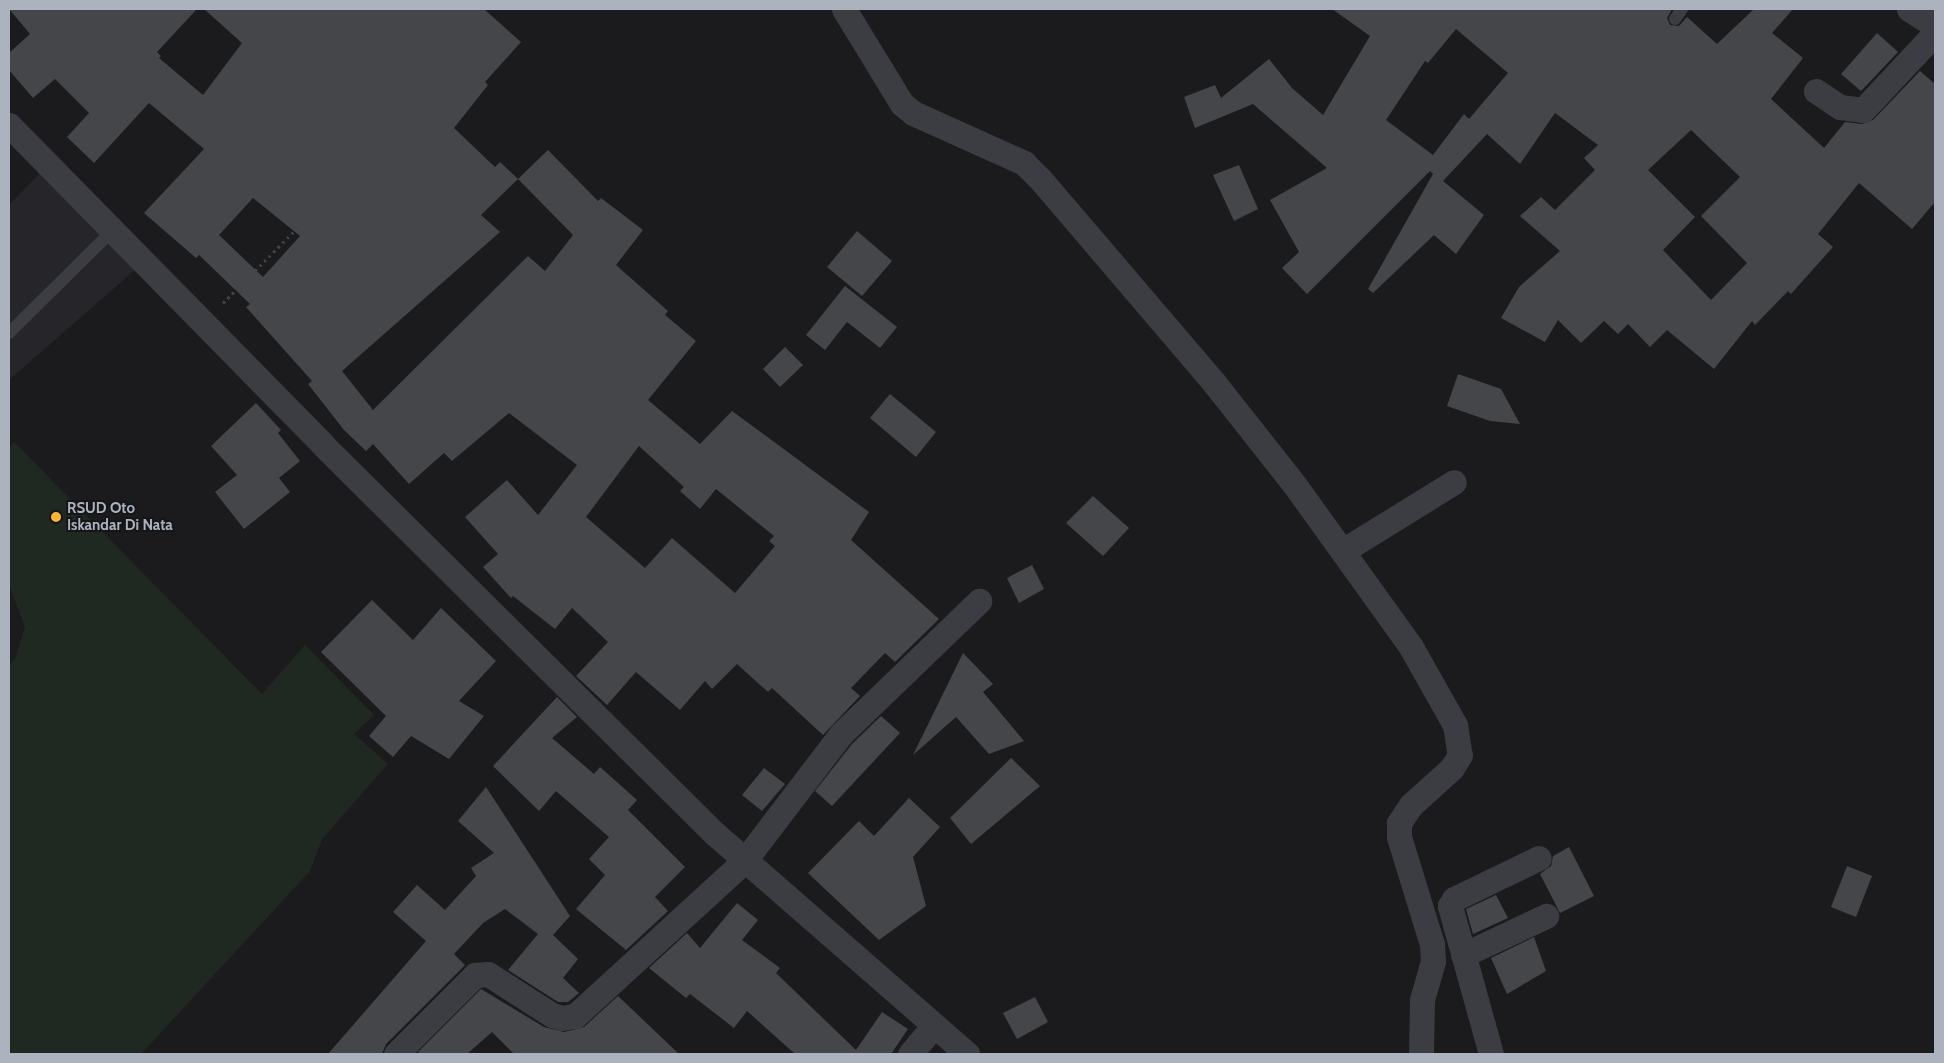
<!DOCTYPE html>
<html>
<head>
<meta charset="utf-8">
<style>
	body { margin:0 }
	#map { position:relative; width:1944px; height:1063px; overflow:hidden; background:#1b1b1d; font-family:Cabin,sans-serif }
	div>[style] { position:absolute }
	.built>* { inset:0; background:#26262a }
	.green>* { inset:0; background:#202921 }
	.building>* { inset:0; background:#44464a }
	.path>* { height:3px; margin-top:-1.5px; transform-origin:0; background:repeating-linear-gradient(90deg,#41444a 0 2.5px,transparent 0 6.5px) }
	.service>* { height:12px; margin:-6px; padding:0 6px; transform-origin:6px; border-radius:6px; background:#3b3d43 }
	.minor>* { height:25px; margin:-12.5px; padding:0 12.5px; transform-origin:12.5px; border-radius:12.5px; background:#3b3d43 }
	.dots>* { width:14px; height:14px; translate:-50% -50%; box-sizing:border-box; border:2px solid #151618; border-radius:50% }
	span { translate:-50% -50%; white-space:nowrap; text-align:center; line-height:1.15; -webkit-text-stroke:4px #151618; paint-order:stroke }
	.poi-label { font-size:15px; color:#acb2be; font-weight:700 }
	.left { translate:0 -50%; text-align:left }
	.frame { position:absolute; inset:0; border:10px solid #acb2be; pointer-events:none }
</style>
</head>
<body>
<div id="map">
	<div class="built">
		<div style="clip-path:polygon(40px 173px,136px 269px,9px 380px,9px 205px)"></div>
	</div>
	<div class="green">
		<div style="clip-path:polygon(14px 442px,262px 694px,305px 645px,374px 715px,354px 734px,388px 764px,322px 839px,310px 871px,141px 1054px,9px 1054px,9px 666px,15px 659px,25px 627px,9px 585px,9px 448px)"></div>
	</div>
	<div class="building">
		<div style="clip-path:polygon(evenodd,9px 9px,197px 9px,157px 52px,161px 56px,159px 58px,203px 95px,242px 43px,204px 9px,484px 9px,521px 42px,485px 82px,488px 85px,454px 128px,495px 167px,500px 162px,518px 179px,548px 150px,598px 201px,601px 198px,643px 230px,616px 265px,668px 311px,665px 315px,696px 341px,648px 400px,700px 444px,732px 411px,869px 512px,851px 540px,939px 619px,895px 662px,885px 653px,851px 688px,860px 696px,823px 735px,772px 688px,768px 692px,737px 664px,712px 689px,705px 681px,680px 710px,636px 672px,607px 705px,576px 676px,608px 642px,572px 608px,555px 629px,513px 596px,511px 598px,483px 567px,498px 554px,465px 517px,507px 480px,538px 515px,577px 465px,509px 413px,452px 461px,444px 453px,409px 484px,373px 444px,366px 451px,344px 430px,308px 384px,312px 381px,246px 307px,250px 304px,199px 255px,196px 258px,144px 213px,204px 149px,149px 103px,94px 163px,67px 137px,89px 113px,55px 79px,33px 98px,9px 70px,9px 53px,30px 34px,9px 9px,518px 179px,573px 235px,545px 271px,528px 256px,373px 410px,342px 371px,500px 232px,481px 215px,518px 179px,9px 9px,253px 198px,300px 236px,263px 277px,219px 235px,253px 198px,9px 9px,639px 446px,684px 487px,680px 491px,700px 509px,716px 489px,774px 536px,769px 541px,775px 546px,735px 593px,672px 538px,645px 568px,586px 517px,639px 446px)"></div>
		<div style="clip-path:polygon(evenodd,1332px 9px,1672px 9px,1667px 18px,1670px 25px,1679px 26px,1687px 17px,1717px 44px,1754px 9px,1793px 9px,1772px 33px,1803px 58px,1771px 99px,1824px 148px,1845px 122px,1862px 124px,1873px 120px,1920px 71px,1935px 84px,1935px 202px,1912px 229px,1859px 183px,1818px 234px,1833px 247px,1791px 294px,1788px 291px,1755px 325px,1752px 321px,1714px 369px,1667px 330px,1650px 347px,1628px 324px,1618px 334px,1604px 321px,1581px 343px,1558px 320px,1545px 342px,1501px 318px,1519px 287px,1560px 251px,1520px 216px,1541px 197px,1555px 210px,1595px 170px,1584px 158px,1598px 145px,1555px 113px,1520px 164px,1487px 134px,1443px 181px,1484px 215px,1456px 254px,1434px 235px,1373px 293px,1368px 289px,1433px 174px,1430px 171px,1307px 294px,1282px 268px,1299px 252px,1270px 200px,1327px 168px,1253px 104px,1195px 128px,1184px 97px,1215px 85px,1221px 98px,1269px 59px,1292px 88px,1323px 115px,1370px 36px,1332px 9px,1456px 29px,1508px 73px,1469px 119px,1464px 114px,1433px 155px,1386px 120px,1425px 61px,1428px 63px,1456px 29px,1332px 9px,1691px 130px,1740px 177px,1701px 216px,1747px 263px,1711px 300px,1663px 250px,1695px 217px,1648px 170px,1691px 130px)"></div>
		<div style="clip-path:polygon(1877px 33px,1898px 52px,1861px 91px,1841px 74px)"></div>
		<div style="clip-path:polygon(1239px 165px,1258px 209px,1234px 221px,1213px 175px)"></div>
		<div style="clip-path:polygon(857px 231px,892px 261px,862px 296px,827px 267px)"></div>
		<div style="clip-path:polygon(845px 286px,897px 327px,880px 348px,847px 322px,825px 350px,806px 335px)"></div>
		<div style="clip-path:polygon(785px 347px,803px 365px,780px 387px,763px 369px)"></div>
		<div style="clip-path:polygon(1458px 374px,1501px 389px,1520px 424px,1490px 421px,1447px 406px)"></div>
		<div style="clip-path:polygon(890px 394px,936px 432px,916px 457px,870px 418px)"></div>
		<div style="clip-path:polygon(256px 403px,281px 430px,278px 433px,300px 461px,279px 478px,290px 492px,244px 529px,215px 492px,237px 475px,211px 446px)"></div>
		<div style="clip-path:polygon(1093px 496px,1129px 528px,1103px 556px,1066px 523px)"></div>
		<div style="clip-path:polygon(1032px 565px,1044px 589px,1019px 603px,1007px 578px)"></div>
		<div style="clip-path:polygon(372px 600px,413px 640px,441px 608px,496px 661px,459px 701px,484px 716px,449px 759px,411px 736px,393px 757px,369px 736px,386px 716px,321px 652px)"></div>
		<div style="clip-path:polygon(963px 653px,993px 684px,983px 692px,1024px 741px,989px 754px,956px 717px,913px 755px)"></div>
		<div style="clip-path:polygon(557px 697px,577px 717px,552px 738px,594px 774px,600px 767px,637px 800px,628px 810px,685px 867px,655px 897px,668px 911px,626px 950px,576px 909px,605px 875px,589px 859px,609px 837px,556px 791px,539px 811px,493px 766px)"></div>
		<div style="clip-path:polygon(881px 716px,900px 733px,832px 806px,815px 791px,852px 744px)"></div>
		<div style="clip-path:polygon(1011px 758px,1040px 786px,971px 844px,950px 818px)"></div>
		<div style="clip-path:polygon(764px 768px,785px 784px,762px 811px,742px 795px)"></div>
		<div style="clip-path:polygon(486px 787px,570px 916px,553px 935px,578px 959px,563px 978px,579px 993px,568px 1002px,558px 1002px,508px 970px,538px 934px,505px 909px,483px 923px,454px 954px,465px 965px,386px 1044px,382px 1054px,328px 1054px,426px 941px,393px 912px,417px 885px,445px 910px,476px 876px,471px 868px,494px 853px,458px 821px)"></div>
		<div style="clip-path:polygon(909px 798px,940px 827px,913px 857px,926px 906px,879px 940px,808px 873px,859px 821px,874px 836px)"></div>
		<div style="clip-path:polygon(1569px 847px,1594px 896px,1560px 913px,1540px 874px,1551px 866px,1553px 856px)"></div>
		<div style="clip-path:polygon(1847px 866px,1872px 876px,1856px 917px,1831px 907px)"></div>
		<div style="clip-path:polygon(1496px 895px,1508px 918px,1473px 934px,1466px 909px)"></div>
		<div style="clip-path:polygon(737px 903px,758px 920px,742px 940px,780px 968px,776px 973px,856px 1050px,882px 1012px,908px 1029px,891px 1054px,795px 1054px,747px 1011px,734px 1028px,690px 994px,686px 998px,649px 968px,687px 933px,700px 948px)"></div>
		<div style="clip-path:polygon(1534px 937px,1546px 971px,1507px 994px,1491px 958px)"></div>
		<div style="clip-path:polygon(481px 989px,544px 1027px,564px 1032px,584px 1027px,618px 996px,679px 1054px,514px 1054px,492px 1032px,467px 1054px,420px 1054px,418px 1052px)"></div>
		<div style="clip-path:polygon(1035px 997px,1048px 1022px,1017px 1039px,1003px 1013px)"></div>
	</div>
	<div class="path">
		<div style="left:223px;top:303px;width:152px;rotate:-45.3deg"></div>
	</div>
	<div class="service">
		<div style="left:1675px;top:19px;width:12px;rotate:-55deg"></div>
		<div style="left:9px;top:333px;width:145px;rotate:-44.7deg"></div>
	</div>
	<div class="minor">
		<div style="left:844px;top:9px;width:111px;rotate:58.6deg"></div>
		<div style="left:902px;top:104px;width:14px;rotate:39deg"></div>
		<div style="left:913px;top:113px;width:122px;rotate:24.2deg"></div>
		<div style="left:1024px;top:163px;width:24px;rotate:45deg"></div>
		<div style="left:1041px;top:180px;width:268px;rotate:49.5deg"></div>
		<div style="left:1215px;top:384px;width:127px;rotate:51.7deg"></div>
		<div style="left:1294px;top:484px;width:201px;rotate:54.3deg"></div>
		<div style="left:1411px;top:647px;width:90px;rotate:60.6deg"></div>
		<div style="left:1455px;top:725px;width:30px;rotate:81deg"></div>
		<div style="left:1460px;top:755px;width:15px;rotate:122deg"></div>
		<div style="left:1452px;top:768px;width:55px;rotate:137.9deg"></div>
		<div style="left:1411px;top:805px;width:22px;rotate:124deg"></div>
		<div style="left:1399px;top:823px;width:14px;rotate:90deg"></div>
		<div style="left:1399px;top:837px;width:112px;rotate:72.9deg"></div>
		<div style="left:1432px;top:944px;width:17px;rotate:87deg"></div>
		<div style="left:1433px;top:961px;width:41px;rotate:105.8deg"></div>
		<div style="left:1422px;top:1000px;width:54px;rotate:91.1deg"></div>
		<div style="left:1909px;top:9px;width:31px;rotate:33deg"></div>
		<div style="left:1816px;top:91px;width:29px;rotate:34deg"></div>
		<div style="left:1840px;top:107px;width:23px;rotate:7deg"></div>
		<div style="left:1863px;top:110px;width:105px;rotate:-46.9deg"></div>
		<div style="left:9px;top:125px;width:448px;rotate:45.5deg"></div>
		<div style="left:323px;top:445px;width:551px;rotate:44.78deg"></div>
		<div style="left:714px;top:833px;width:336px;rotate:41.1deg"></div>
		<div style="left:1344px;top:550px;width:129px;rotate:-31.7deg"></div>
		<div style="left:1463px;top:955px;width:92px;rotate:-25.2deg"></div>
		<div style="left:396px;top:1054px;width:112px;rotate:-45deg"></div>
		<div style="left:475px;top:975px;width:13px;rotate:-4deg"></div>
		<div style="left:488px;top:974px;width:76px;rotate:32.6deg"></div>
		<div style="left:552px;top:1015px;width:10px;rotate:17deg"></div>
		<div style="left:562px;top:1018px;width:13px;rotate:-9deg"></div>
		<div style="left:575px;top:1016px;width:231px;rotate:-42.5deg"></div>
		<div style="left:745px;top:860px;width:158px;rotate:-52.7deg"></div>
		<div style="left:841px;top:734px;width:192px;rotate:-43.9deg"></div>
		<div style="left:910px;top:1054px;width:35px;rotate:-50deg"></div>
		<div style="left:1491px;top:1054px;width:154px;rotate:-105.5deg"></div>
		<div style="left:1450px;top:906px;width:8px;rotate:-60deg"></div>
		<div style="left:1454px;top:899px;width:94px;rotate:-25.8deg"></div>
	</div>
	<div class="dots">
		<div style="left:56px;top:517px;background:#ffb531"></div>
	</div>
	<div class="poi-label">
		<span class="left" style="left:67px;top:517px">RSUD Oto<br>Iskandar Di Nata</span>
	</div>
	<div class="frame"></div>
</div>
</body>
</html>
